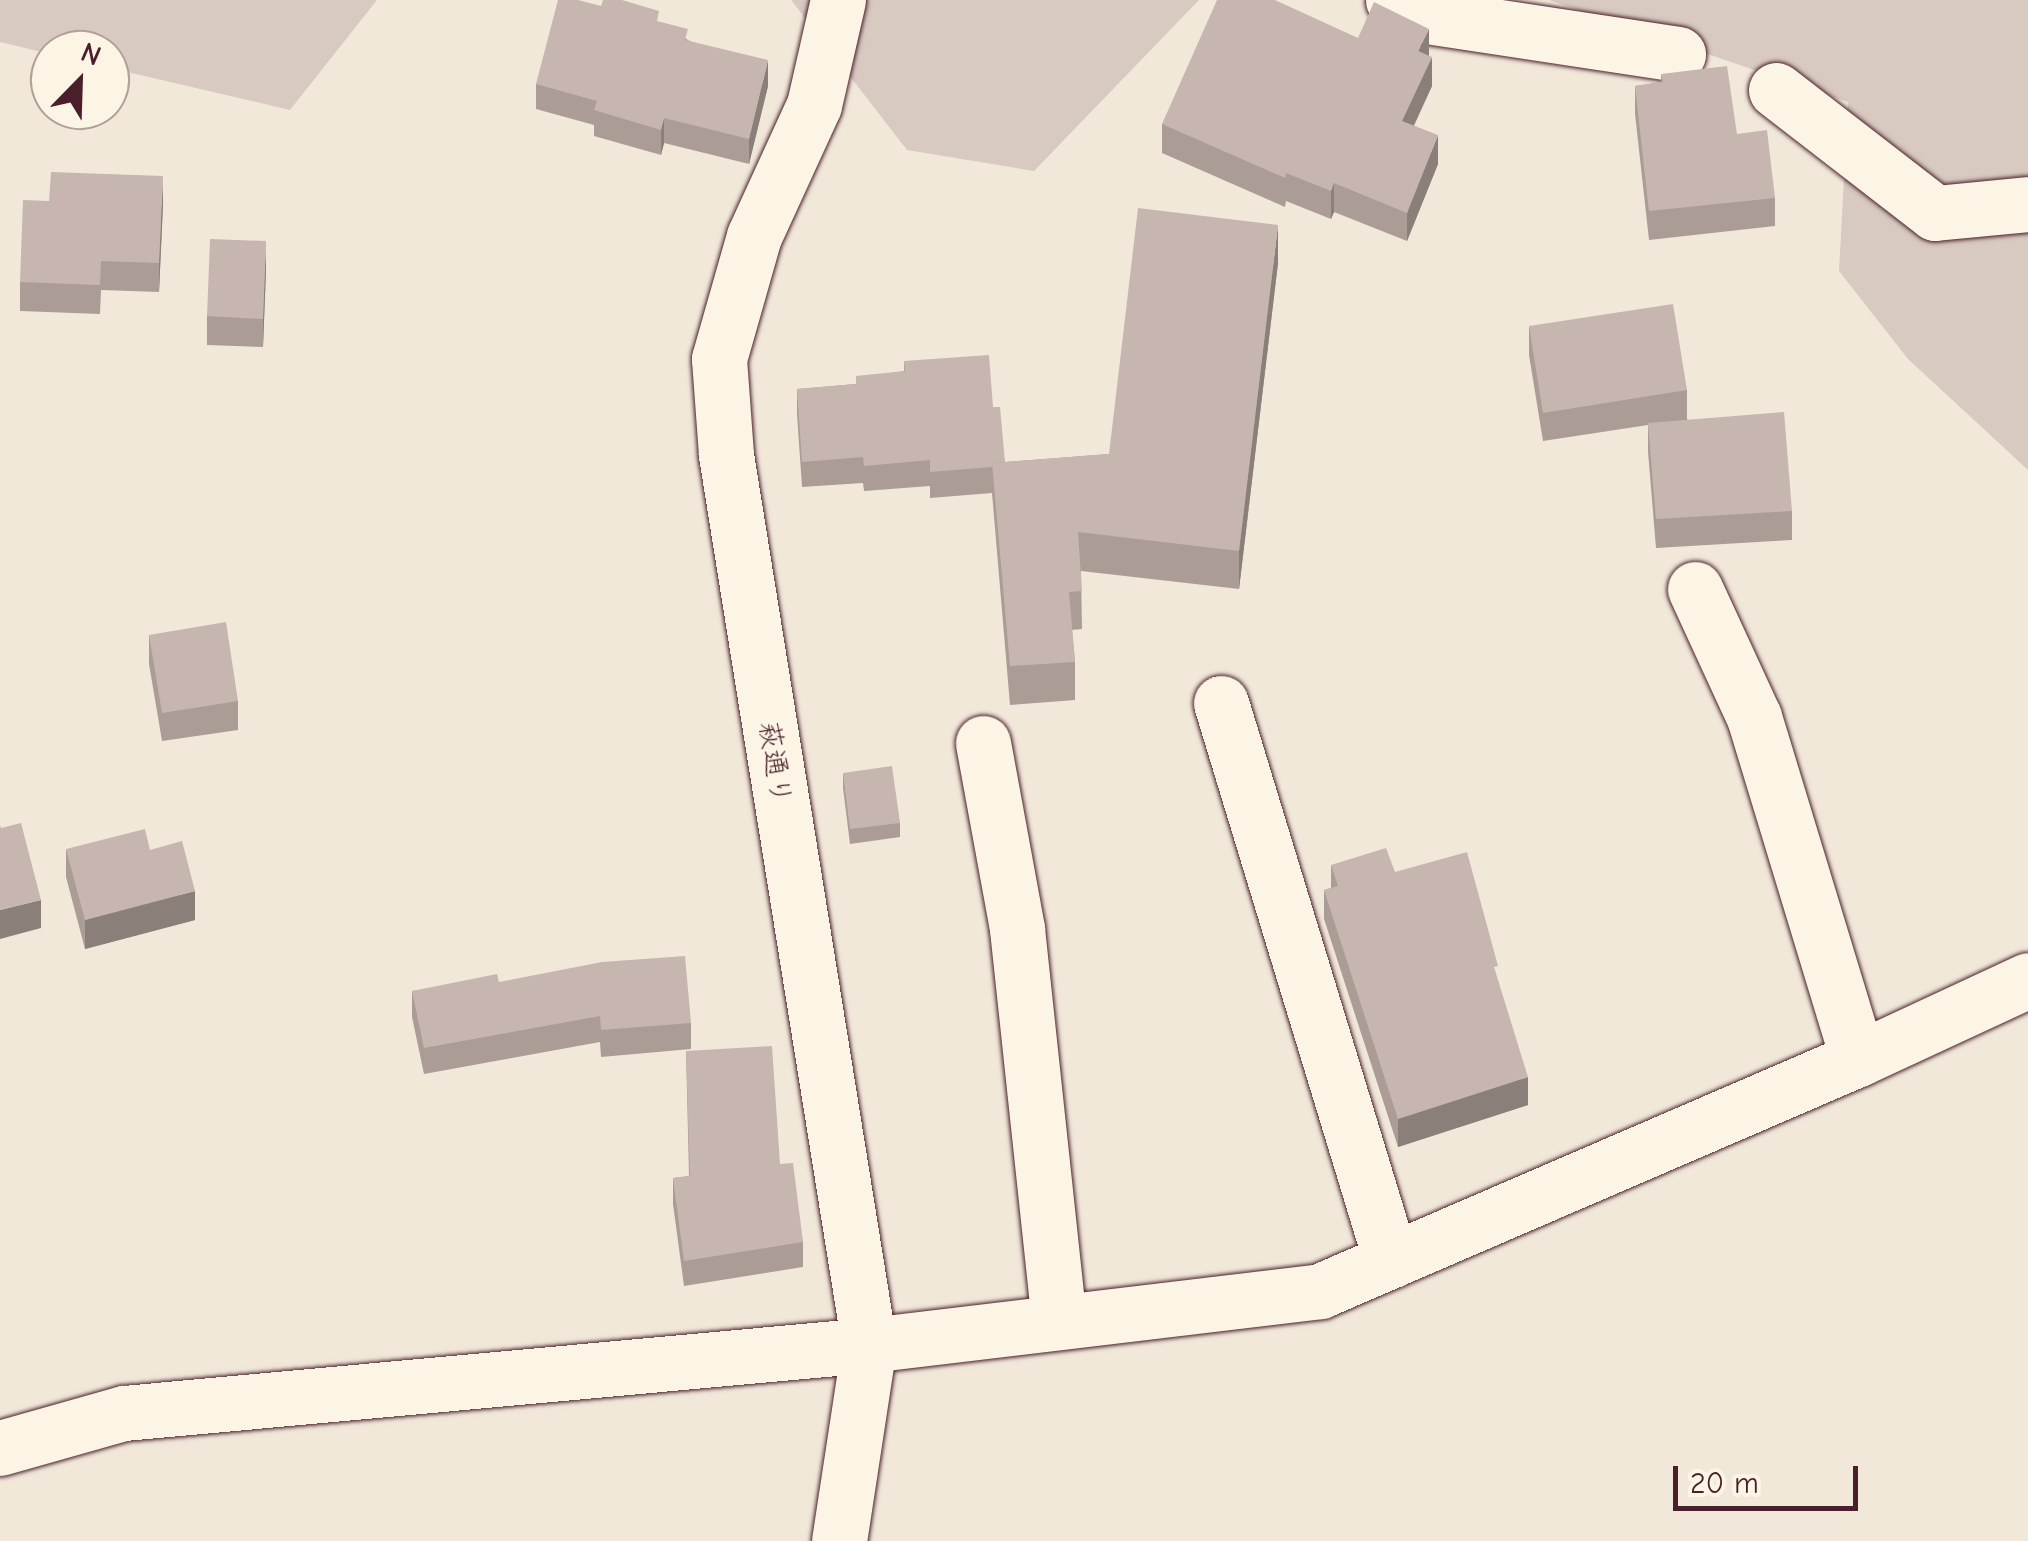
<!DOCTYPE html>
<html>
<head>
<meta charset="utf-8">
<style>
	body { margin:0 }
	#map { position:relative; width:2028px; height:1541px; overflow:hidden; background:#f1e8da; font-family:"Comic Neue","Klee One",sans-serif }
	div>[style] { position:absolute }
	.green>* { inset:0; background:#d8cac0 }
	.roads { filter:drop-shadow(0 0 2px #4a1f2b) drop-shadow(0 0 2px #4a1f2b) }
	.minor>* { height:55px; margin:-27.5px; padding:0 27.5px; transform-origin:27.5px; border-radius:27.5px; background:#fcf5e5 }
	.wall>* { inset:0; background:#ab9d96 }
	.shaded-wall>* { inset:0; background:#8b7f7a }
	.building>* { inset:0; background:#c7b6af }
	span { translate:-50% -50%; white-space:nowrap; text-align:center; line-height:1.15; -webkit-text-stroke:8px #fcf5e5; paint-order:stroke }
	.street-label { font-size:28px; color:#4a1f2b }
	.north { position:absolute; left:30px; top:30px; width:100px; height:100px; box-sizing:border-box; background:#fcf5e5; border:2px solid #b59f9b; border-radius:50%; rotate:23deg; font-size:28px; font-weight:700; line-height:40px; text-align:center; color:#4a1f2b }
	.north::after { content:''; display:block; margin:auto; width:35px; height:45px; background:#4a1f2b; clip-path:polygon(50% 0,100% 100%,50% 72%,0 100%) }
	.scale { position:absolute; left:1673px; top:1466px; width:185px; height:45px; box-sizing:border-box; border:5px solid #4a1f2b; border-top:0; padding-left:12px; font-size:30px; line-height:35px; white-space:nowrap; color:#4a1f2b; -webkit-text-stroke:8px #fcf5e5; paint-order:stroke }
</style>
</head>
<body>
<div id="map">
	<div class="green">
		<div style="clip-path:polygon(0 0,377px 0,290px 110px,110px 68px,110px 50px,50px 50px,50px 54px,0 42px)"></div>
		<div style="clip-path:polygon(791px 0,1199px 0,1034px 171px,907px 150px)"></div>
		<div style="clip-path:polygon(1549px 0,2028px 0,2028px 470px,1908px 359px,1839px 271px,1848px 102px)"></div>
	</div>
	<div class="roads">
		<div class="minor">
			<div style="left:838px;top:0;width:108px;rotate:102.9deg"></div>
			<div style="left:814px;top:105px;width:144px;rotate:114.6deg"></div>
			<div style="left:754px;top:236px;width:128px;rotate:105.9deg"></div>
			<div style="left:719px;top:359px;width:96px;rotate:85.8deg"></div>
			<div style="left:726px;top:455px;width:901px;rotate:80.87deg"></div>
			<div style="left:869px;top:1345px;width:198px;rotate:98.7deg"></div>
			<div style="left:1393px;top:0;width:38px;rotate:25deg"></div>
			<div style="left:1427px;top:16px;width:254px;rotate:8.6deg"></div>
			<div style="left:1776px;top:90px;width:201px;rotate:37.7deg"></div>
			<div style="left:1935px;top:213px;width:93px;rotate:-5.5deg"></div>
			<div style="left:1695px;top:589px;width:141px;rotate:65.3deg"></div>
			<div style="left:1754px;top:717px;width:357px;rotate:73.1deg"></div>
			<div style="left:1221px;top:703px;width:583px;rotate:73.06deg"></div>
			<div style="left:983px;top:743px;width:189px;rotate:79.6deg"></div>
			<div style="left:1017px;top:929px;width:395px;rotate:83.9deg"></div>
			<div style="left:0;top:1448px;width:129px;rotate:-15.8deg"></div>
			<div style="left:124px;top:1413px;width:748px;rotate:-5.22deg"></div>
			<div style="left:869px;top:1345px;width:454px;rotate:-6.8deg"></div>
			<div style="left:1320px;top:1291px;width:586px;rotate:-23.33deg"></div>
			<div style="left:1858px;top:1059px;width:187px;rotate:-24.9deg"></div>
		</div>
	</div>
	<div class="wall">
		<div style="clip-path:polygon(659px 22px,688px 40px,768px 86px,749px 164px,664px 143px,661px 155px,594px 136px,594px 125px,536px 109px,536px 84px)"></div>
		<div style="clip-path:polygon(1358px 38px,1429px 56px,1432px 86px,1414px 126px,1438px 164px,1407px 241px,1334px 212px,1331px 219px,1286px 201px,1285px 207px,1162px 153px,1162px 124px)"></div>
		<div style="clip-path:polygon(1661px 74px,1737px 134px,1775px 198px,1775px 226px,1649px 240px,1635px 114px,1635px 86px,1661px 82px)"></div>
		<div style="clip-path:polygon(163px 205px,159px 292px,101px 290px,100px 314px,20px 311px,20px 282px)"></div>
		<div style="clip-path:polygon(1278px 263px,1239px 589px,1081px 571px,1082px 629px,1072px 630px,1075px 662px,1075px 700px,1010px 705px,992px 493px,930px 498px,930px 486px,864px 491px,863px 483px,802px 487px,797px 414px,797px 389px,856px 384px,904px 371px,904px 361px,993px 407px,1005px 462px,1109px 454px)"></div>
		<div style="clip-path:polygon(266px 270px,263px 347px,207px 345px,207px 316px)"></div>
		<div style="clip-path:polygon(1529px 326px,1687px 390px,1687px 419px,1792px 511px,1792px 540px,1656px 548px,1648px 452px,1648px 425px,1543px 441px,1529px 355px)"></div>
		<div style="clip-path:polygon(149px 635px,238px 701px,238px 730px,162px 741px,149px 664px)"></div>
		<div style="clip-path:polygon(843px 773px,900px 823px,900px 837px,850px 844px,843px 788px)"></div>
		<div style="clip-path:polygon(66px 849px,150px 850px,195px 920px,85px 949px,66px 877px)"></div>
		<div style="clip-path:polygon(1331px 865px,1395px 872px,1498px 981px,1528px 1105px,1398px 1147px,1324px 919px,1324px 890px,1331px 888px)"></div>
		<div style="clip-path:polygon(499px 982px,691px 1023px,691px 1049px,601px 1057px,600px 1042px,424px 1074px,412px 1017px,412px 991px)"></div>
		<div style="clip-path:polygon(686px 1051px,780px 1164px,803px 1242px,803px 1267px,684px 1286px,673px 1204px,673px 1178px,689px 1176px)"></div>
	</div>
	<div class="shaded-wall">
		<div style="clip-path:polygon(1429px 29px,1429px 58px,1418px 51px)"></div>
		<div style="clip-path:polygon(1432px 57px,1432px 86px,1402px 150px,1402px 121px)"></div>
		<div style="clip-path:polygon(768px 60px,768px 86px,749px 164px,749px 139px)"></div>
		<div style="clip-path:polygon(664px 118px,664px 143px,661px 155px,661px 130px)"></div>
		<div style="clip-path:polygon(1438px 135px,1438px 164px,1407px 241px,1407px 213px)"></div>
		<div style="clip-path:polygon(163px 176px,163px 205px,159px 292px,159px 263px)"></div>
		<div style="clip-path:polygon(1334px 183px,1334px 212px,1331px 219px,1331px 191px)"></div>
		<div style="clip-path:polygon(1278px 225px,1278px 263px,1239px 589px,1239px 551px)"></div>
		<div style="clip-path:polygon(266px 241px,266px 270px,263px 347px,263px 319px)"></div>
		<div style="clip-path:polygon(195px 891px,195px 920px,85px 949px,85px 920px)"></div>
		<div style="clip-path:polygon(41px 900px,41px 928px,0 939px,0 910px)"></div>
		<div style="clip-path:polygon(1528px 1077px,1528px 1105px,1398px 1147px,1398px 1119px)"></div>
	</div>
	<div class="building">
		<div style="clip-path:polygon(558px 0,578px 0,601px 6px,603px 0,622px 0,659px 11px,657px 21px,688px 29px,685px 40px,768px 60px,749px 139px,664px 118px,661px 130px,594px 110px,597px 101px,536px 84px)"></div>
		<div style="clip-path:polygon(1217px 0,1275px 0,1358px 38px,1374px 2px,1429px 29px,1418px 51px,1432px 57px,1402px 121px,1438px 135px,1407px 213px,1334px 183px,1331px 191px,1286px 173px,1285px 178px,1162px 124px)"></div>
		<div style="clip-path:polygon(1727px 66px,1737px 134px,1767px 130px,1775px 198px,1649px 211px,1635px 86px,1663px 82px,1661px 74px)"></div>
		<div style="clip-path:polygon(51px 172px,163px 176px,159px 263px,101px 261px,100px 285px,20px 282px,23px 200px,49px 201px)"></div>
		<div style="clip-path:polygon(1138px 208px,1278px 225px,1239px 551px,1078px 532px,1082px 591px,1069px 592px,1075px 662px,1010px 666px,992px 463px,1109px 454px)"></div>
		<div style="clip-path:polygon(210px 239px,266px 241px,263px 319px,207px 316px)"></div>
		<div style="clip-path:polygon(1673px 304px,1687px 390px,1543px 413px,1529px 326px)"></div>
		<div style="clip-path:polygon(989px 355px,993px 407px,1000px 407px,1005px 462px,992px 463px,992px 467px,930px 472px,930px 460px,864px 466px,863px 457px,802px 462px,797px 389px,856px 384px,856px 376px,905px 371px,904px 361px)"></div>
		<div style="clip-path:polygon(1784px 412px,1792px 511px,1656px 519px,1648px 423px)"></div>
		<div style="clip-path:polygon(226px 622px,238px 701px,162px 713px,149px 635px)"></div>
		<div style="clip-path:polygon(892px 766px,900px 823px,850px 829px,843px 773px)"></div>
		<div style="clip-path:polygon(21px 823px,41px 900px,0 910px,0 825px,1px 828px)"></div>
		<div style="clip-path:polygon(145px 829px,150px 850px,182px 841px,195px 891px,85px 920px,66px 849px)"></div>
		<div style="clip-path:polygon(1386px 848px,1395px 872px,1467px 852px,1498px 966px,1494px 967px,1528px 1077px,1398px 1119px,1324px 890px,1338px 886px,1331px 865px)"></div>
		<div style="clip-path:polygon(685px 956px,691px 1023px,601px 1030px,600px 1016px,424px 1048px,412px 991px,497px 974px,499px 982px,602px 962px)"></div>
		<div style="clip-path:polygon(772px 1046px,780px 1164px,793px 1163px,803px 1242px,684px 1261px,673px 1178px,690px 1176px,686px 1051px)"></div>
	</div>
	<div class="street-label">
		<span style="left:775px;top:763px;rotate:81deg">萩通り</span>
	</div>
	<div class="north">N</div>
	<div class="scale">20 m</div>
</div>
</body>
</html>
